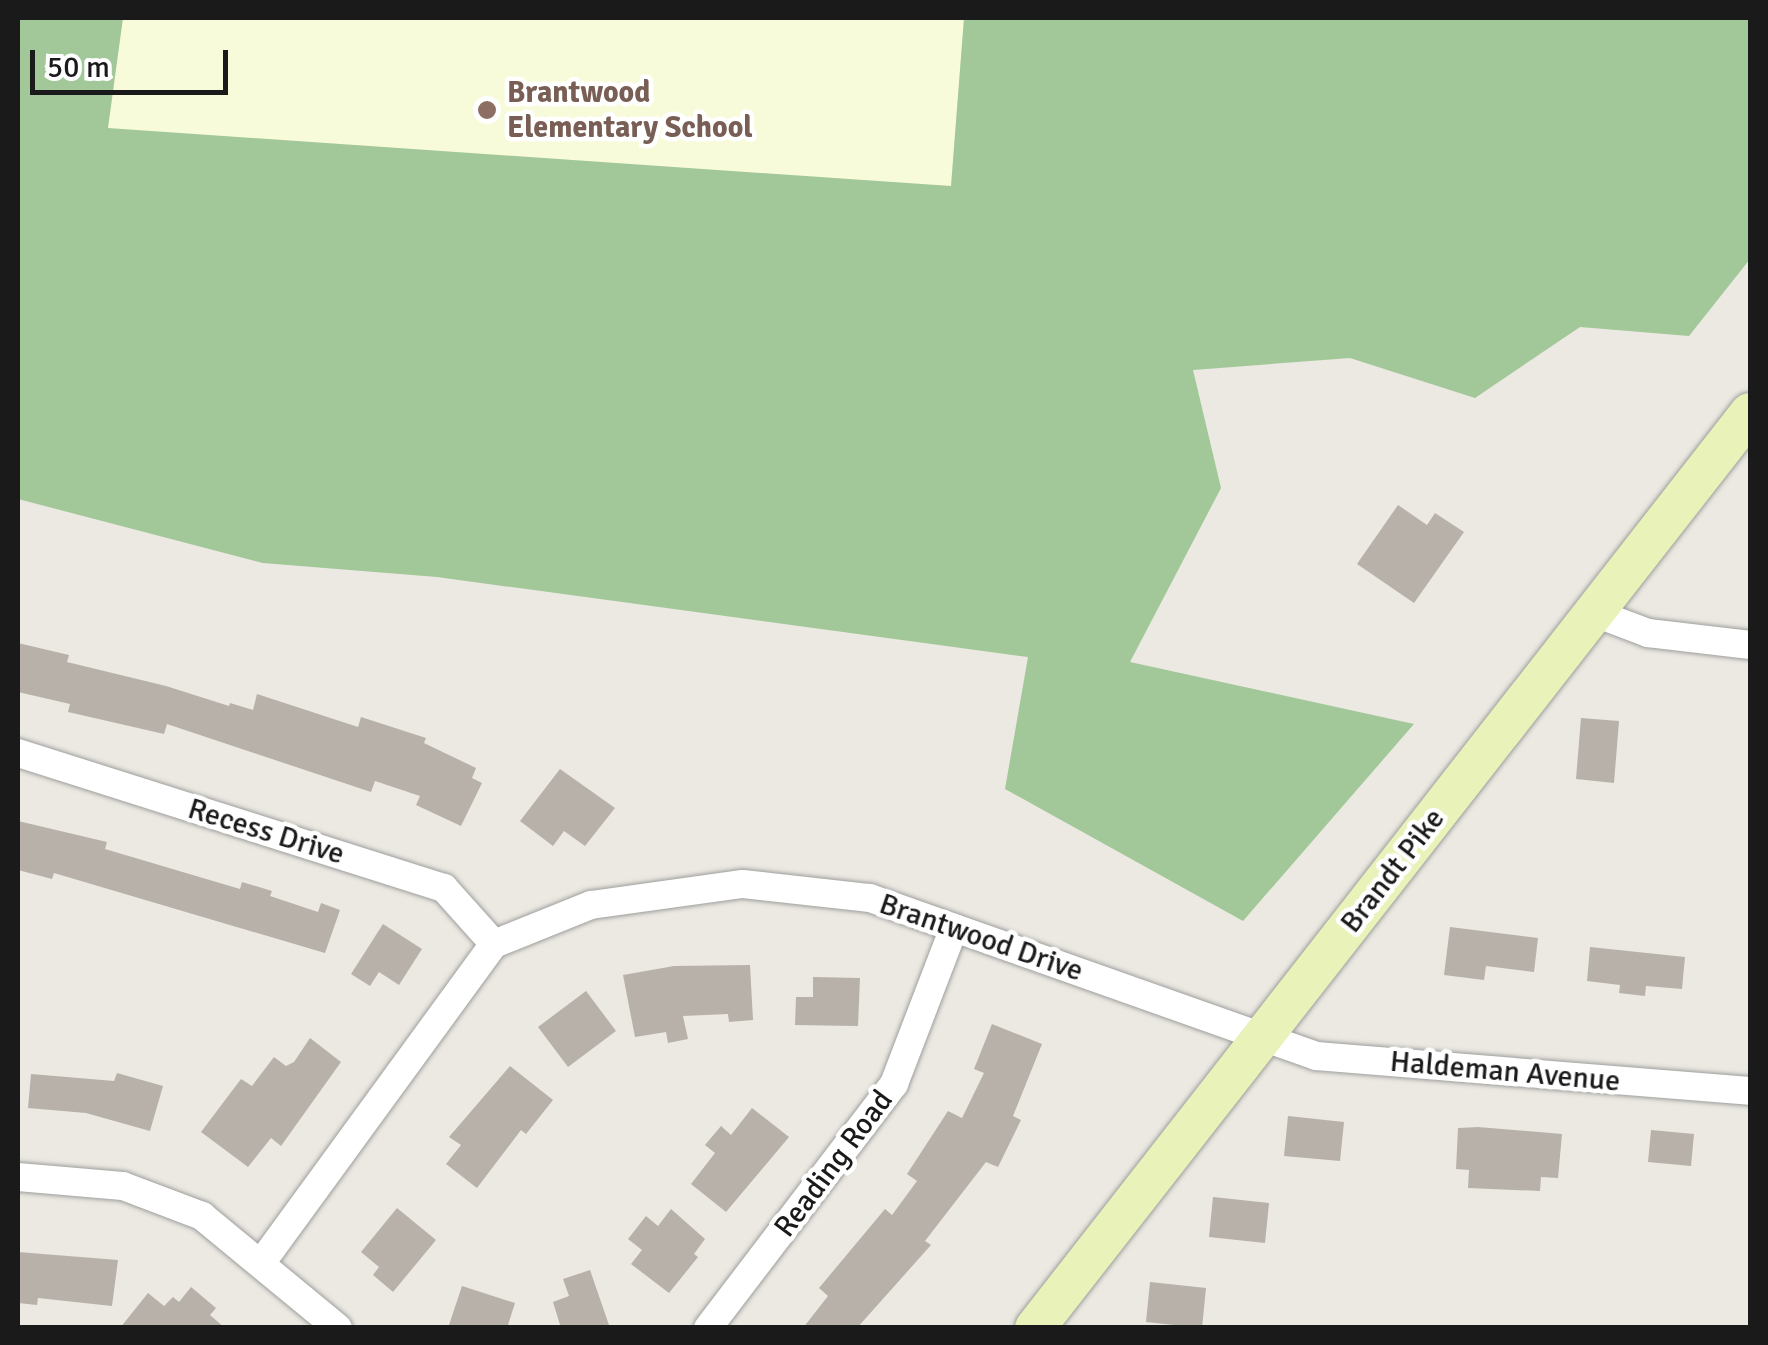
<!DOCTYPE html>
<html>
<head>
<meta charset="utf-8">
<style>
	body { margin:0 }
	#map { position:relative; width:1768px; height:1345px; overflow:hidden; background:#ebe9e1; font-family:Signika,sans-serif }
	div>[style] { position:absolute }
	.education>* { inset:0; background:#f8fbda }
	.forest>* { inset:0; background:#a2c799 }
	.building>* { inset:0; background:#b7b1aa }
	.roads { filter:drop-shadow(0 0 2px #9e9e9e) drop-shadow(0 0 2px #9e9e9e) }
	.street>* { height:28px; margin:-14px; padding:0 14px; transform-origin:14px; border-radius:14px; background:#fff }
	.secondary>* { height:40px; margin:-20px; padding:0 20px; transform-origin:20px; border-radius:20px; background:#e9f2b8 }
	.dots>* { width:28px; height:28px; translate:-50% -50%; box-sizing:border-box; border:5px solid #fff; border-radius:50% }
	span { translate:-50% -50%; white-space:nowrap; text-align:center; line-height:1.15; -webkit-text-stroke:9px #fff; paint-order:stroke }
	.education-label { font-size:30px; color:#785e54; font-weight:700 }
	.left { translate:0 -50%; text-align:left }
	.street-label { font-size:30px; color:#1a1a1a }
	.frame { position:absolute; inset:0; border:20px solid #1a1a1a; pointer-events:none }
	.scale { position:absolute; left:30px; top:50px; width:198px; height:45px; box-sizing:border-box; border:5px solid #1a1a1a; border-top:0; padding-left:12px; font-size:30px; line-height:35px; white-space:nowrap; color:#1a1a1a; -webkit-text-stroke:8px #fff; paint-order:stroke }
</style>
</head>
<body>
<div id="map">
	<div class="education">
		<div style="clip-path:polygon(21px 18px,964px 18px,951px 187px,18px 140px)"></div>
	</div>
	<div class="forest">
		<div style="clip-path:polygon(18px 18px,123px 18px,108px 128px,951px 186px,964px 18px,1750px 18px,1750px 259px,1689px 336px,1580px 327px,1475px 398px,1350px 358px,1193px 370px,1221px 488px,1130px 662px,1414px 724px,1243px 921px,1005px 789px,1028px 657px,437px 577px,263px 563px,18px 499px)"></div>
	</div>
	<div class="building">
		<div style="clip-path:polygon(1398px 505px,1427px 525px,1435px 513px,1464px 532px,1414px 603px,1357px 564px)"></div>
		<div style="clip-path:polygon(18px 643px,69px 655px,67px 662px,166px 686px,229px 706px,230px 703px,253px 710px,257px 694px,358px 727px,361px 717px,426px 738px,424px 743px,476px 768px,472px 778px,482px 783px,461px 826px,416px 805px,420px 796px,375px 781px,371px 792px,167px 724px,164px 734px,68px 712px,70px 704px,18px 692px)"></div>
		<div style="clip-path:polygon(1581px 718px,1619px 721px,1614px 783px,1576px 779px)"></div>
		<div style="clip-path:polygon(560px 769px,615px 808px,585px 846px,564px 831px,553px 846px,520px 821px)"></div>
		<div style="clip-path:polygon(18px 821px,107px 842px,105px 849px,240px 889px,242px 882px,272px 891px,270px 896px,318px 912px,321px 903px,340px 910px,325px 953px,54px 873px,52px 879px,18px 870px)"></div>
		<div style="clip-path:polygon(383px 924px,422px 949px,399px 985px,379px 972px,370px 986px,351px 974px)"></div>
		<div style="clip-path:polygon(1450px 927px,1538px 938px,1534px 972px,1486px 966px,1484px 980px,1444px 975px)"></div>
		<div style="clip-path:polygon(1590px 947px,1685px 957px,1682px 989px,1646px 986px,1645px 996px,1619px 993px,1620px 985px,1587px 981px)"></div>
		<div style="clip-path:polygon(750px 965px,753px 1020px,729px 1022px,728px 1014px,683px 1016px,688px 1039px,668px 1043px,666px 1032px,635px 1037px,623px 975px,674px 966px)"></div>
		<div style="clip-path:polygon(813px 977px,860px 978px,858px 1026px,795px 1025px,796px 997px,813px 997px)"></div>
		<div style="clip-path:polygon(586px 991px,616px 1031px,568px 1067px,538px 1027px)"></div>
		<div style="clip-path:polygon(992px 1024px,1042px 1044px,1013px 1116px,1021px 1120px,998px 1167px,986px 1162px,925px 1241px,931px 1245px,857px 1328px,803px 1328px,828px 1296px,819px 1288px,885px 1209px,892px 1215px,917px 1181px,907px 1174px,948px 1111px,962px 1118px,984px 1073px,974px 1069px)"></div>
		<div style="clip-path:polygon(310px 1038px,341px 1062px,281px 1146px,271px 1138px,248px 1167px,201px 1132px,241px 1079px,252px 1086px,274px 1057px,286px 1066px,294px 1062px)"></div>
		<div style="clip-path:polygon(510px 1066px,553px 1100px,526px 1134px,521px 1130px,477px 1188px,446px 1164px,461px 1145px,449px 1137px)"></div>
		<div style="clip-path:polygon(117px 1073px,163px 1086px,150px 1131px,86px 1113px,28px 1108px,31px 1074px,114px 1081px)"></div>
		<div style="clip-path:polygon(752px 1108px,789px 1137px,726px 1212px,691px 1184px,715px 1153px,705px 1145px,721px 1126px,731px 1135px)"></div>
		<div style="clip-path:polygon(1288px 1116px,1344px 1122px,1340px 1161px,1284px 1156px)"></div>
		<div style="clip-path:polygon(1478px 1127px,1562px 1134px,1558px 1178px,1541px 1177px,1540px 1191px,1468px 1188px,1469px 1170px,1456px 1169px,1458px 1128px)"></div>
		<div style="clip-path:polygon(1651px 1130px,1694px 1134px,1691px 1166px,1648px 1162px)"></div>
		<div style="clip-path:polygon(1213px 1197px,1269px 1203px,1265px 1243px,1209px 1237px)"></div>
		<div style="clip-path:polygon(397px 1208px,436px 1240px,393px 1292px,373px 1275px,379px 1267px,361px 1252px)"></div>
		<div style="clip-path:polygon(671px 1209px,705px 1239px,694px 1254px,698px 1257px,669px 1293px,631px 1264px,642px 1250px,628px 1239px,646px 1216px,658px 1226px)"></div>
		<div style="clip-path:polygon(18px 1252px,118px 1260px,112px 1306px,38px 1298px,37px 1305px,18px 1303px)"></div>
		<div style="clip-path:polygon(590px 1270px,610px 1328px,561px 1328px,553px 1302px,569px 1296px,563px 1279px)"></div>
		<div style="clip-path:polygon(1150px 1282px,1206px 1288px,1202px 1328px,1146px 1322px)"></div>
		<div style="clip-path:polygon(462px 1286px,515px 1303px,507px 1328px,448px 1328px)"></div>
		<div style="clip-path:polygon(191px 1287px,216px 1308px,210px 1315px,225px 1328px,120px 1328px,148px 1293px,164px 1306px,173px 1297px,179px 1302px)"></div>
	</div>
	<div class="roads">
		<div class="street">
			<div style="left:1595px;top:613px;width:57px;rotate:20.7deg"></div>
			<div style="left:1648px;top:633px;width:103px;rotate:6.7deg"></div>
			<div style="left:18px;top:753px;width:447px;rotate:17.6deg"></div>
			<div style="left:444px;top:888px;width:75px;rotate:48.2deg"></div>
			<div style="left:18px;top:1177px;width:105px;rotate:4.9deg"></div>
			<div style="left:123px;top:1186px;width:85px;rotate:20.8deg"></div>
			<div style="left:202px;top:1216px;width:176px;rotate:39.5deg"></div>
			<div style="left:262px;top:1262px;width:394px;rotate:-53.9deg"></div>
			<div style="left:494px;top:944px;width:105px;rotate:-21.9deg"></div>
			<div style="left:591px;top:905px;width:153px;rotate:-7.9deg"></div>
			<div style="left:743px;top:884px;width:128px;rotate:6.3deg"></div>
			<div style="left:870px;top:898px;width:473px;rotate:19.5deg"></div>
			<div style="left:1316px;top:1056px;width:435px;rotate:4.6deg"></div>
			<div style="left:708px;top:1328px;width:307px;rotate:-52.7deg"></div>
			<div style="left:894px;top:1084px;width:167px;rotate:-69deg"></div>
		</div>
		<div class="secondary">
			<div style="left:1035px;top:1328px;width:1161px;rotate:-52deg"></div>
		</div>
	</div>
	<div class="dots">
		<div style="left:487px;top:110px;background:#8d6e63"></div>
	</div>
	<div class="education-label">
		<span class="left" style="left:507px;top:110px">Brantwood<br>Elementary School</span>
	</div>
	<div class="street-label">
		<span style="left:266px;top:832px;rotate:17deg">Recess Drive</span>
		<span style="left:1393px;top:871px;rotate:-52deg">Brandt Pike</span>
		<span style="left:981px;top:938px;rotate:19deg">Brantwood Drive</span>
		<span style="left:1505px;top:1072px;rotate:5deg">Haldeman Avenue</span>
		<span style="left:834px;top:1164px;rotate:-53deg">Reading Road</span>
	</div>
	<div class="frame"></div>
	<div class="scale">50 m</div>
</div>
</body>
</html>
